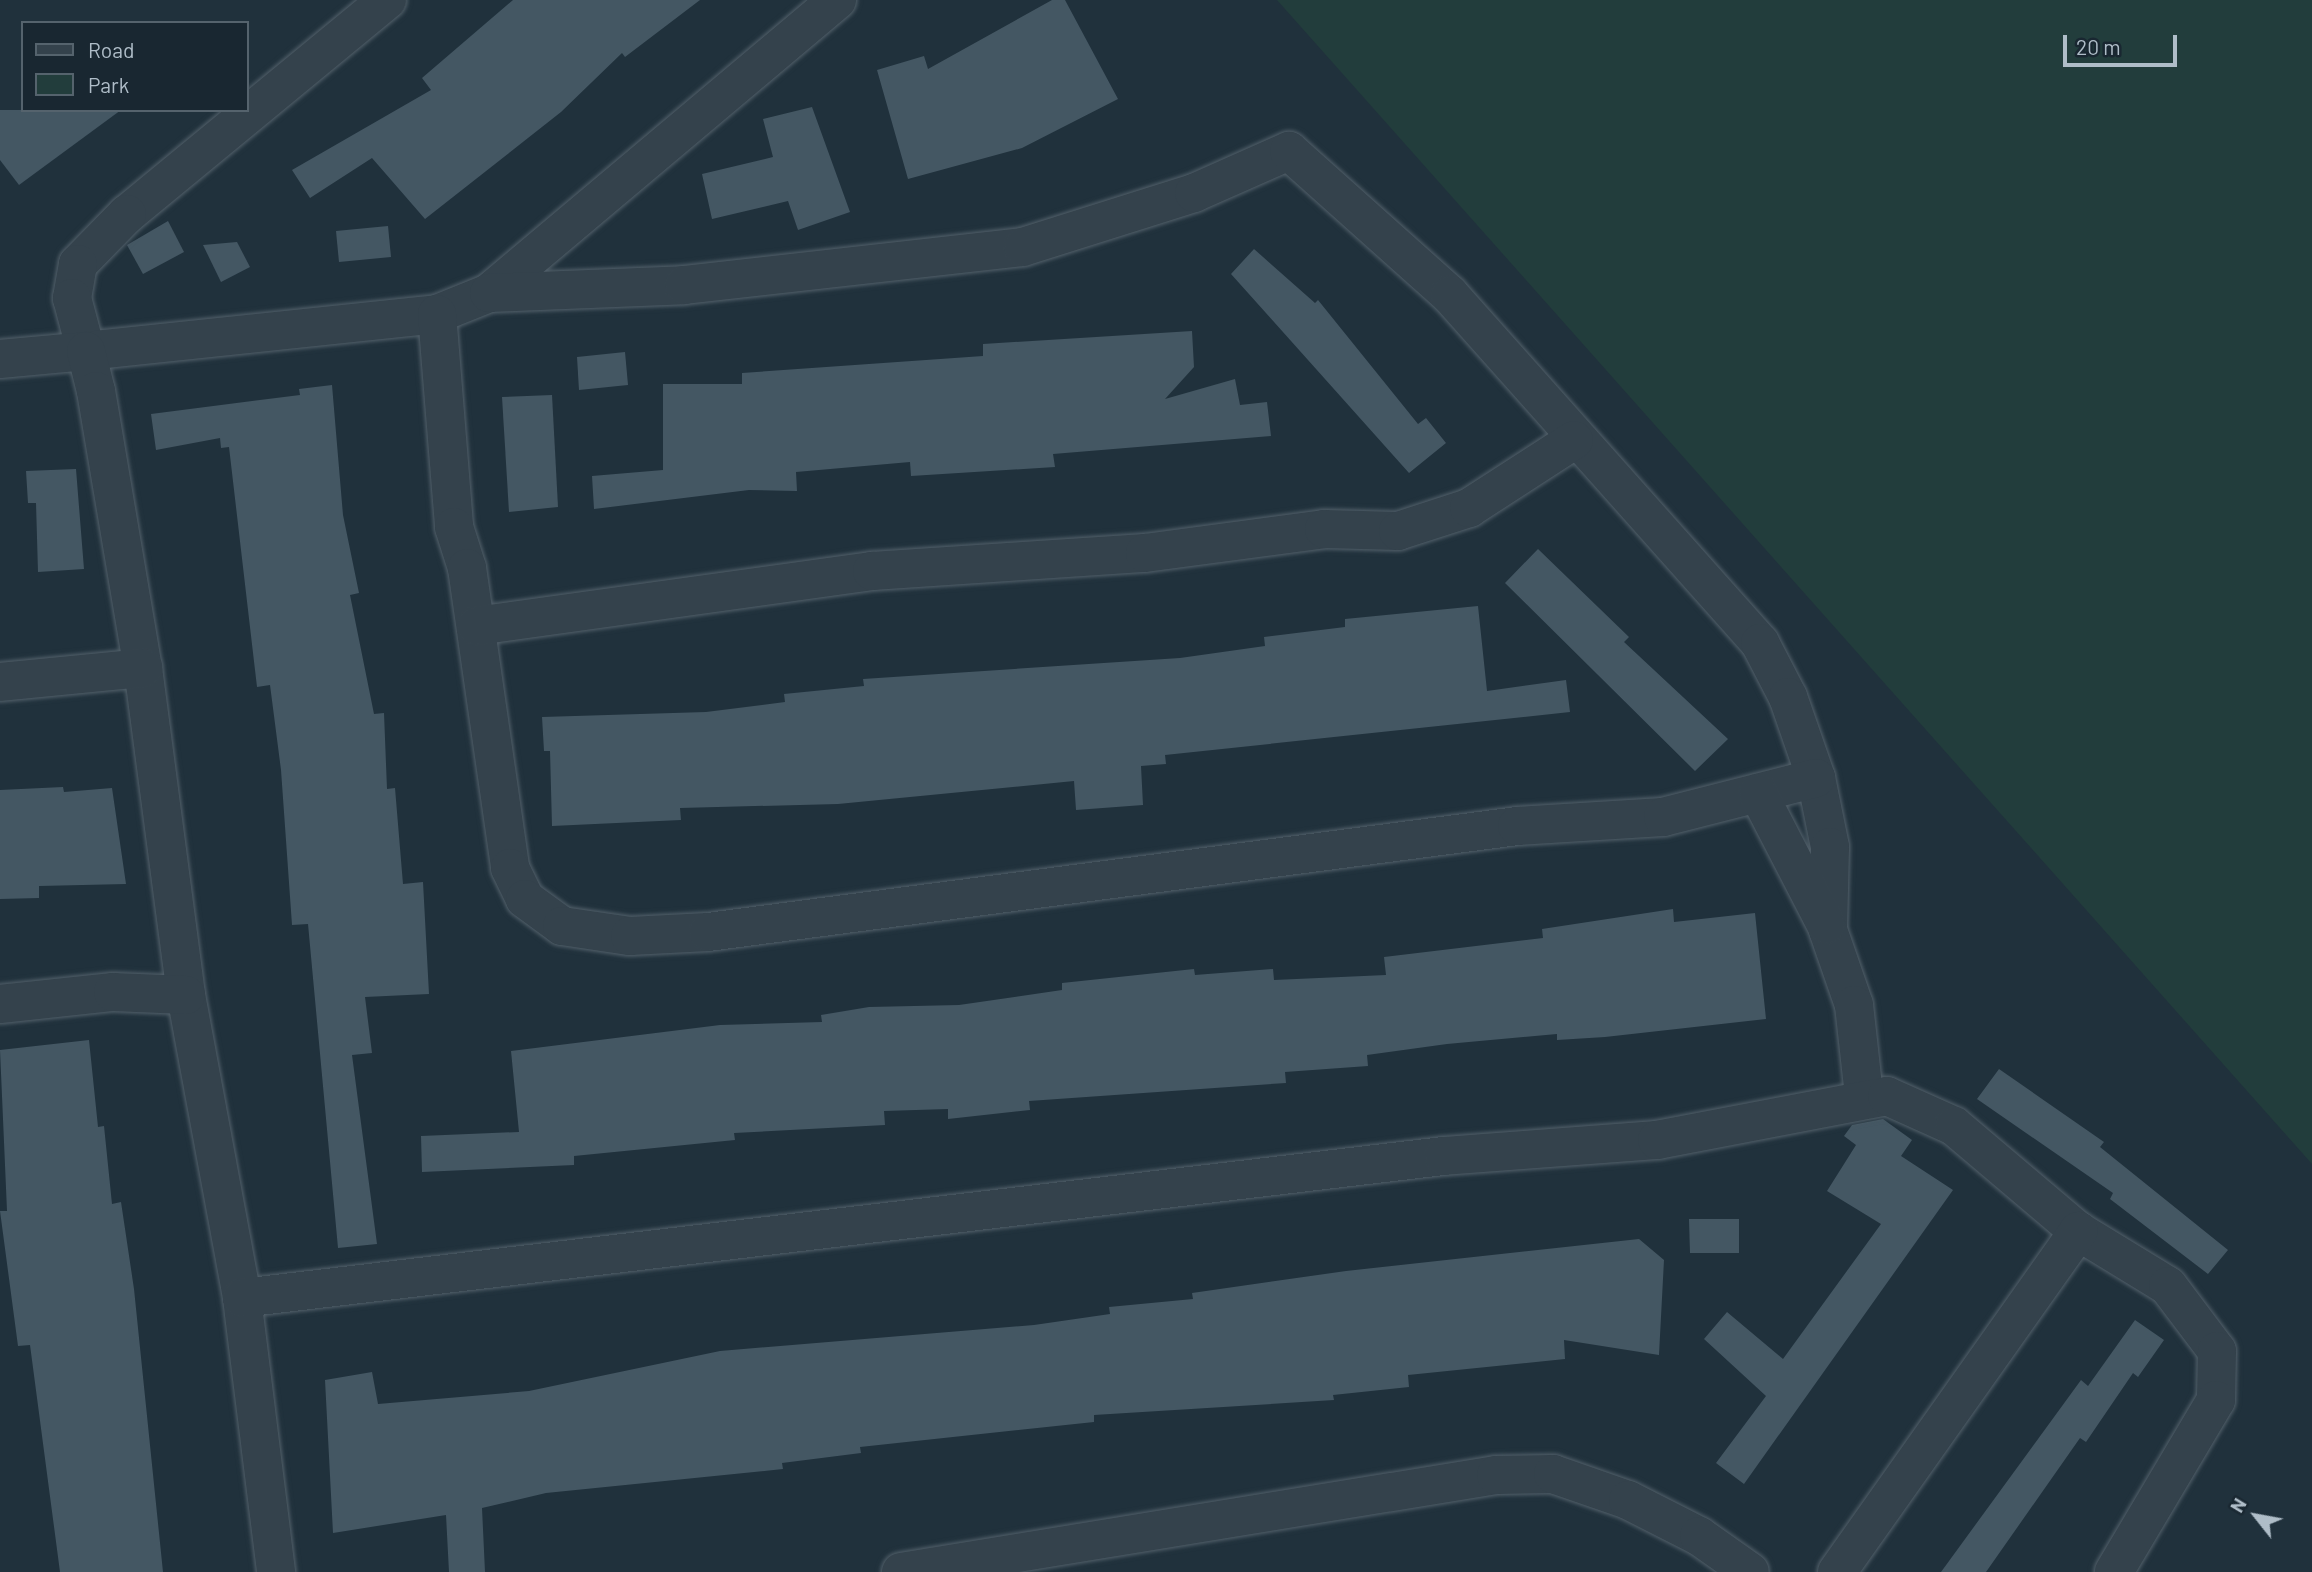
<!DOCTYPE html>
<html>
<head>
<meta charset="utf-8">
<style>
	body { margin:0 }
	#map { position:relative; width:2312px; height:1572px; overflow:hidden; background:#20313c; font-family:Barlow,sans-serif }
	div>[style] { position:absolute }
	.green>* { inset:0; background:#223d3c }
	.building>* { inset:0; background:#445763 }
	.roads { filter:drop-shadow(0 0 2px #52606a) drop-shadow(0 0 2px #52606a) }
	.street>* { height:38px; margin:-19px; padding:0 19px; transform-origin:19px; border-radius:19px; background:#34424c }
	span { translate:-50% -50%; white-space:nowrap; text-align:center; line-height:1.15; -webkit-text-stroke:6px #192731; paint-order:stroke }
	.legend { position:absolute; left:21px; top:21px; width:228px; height:91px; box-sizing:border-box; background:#192731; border:2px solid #55636d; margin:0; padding:9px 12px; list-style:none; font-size:21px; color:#afbdc8 }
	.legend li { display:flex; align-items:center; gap:14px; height:35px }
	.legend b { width:35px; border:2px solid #55636d }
	.north { position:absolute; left:2221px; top:1481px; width:70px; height:70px; -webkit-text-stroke:5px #192731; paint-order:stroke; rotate:301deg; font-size:19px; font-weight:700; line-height:28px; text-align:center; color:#afbdc8 }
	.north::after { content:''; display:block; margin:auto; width:24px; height:32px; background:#afbdc8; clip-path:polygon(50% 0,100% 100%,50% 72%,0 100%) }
	.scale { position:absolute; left:2063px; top:35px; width:114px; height:32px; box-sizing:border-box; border:4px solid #afbdc8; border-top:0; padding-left:9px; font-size:21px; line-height:24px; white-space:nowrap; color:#afbdc8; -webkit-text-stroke:5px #192731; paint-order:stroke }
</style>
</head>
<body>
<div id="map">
	<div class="green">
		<div style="clip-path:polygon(1277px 0,2312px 0,2312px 1164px)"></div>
	</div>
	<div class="building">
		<div style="clip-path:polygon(513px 0,700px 0,625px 57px,622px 53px,561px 112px,425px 219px,372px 158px,310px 198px,292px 170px,431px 90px,422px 78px)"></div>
		<div style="clip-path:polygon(1052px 0,1065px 0,1118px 99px,1022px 148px,908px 179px,877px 70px,924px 56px,928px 69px)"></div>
		<div style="clip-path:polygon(812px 107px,850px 212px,798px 230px,788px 201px,712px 219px,702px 174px,773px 157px,763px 119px)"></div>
		<div style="clip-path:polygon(0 110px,121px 110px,19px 185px,0 160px)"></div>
		<div style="clip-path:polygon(168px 221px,184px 252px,143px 274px,127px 245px)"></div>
		<div style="clip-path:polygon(388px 226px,391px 257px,339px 262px,336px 231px)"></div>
		<div style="clip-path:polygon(237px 242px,250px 267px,221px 282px,203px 245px)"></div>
		<div style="clip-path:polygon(1254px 249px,1315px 303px,1318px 300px,1418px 424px,1426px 418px,1446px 443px,1409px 473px,1231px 274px)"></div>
		<div style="clip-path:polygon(1192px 331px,1194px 367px,1165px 399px,1235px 379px,1240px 405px,1267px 402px,1271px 436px,1053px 454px,1055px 467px,911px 476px,910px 462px,796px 472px,797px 491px,749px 490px,594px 509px,592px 476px,663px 470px,663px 384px,742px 384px,742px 373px,983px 356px,983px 344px)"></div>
		<div style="clip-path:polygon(625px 352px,628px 385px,579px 390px,577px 357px)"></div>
		<div style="clip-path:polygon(332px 385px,343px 515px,359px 593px,350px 595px,374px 714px,384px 713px,387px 789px,395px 788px,403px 884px,423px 882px,429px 994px,365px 997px,372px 1053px,352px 1055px,377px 1244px,338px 1248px,308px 924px,292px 925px,281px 770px,270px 685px,257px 687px,229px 447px,221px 448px,220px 438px,156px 450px,151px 414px,300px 395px,299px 389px)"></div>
		<div style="clip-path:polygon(552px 395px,558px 507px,509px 512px,502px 397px)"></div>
		<div style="clip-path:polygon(76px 469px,84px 569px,38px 572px,36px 503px,28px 503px,26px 471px)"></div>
		<div style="clip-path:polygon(1538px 549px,1629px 637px,1624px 642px,1728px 739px,1695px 771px,1505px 583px)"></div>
		<div style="clip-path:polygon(1478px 606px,1487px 691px,1566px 680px,1570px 712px,1165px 755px,1166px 764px,1141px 766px,1143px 805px,1076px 810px,1074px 781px,838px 804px,680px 808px,681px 820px,552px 826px,550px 751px,544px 751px,542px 717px,706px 712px,785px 702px,784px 694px,864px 686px,863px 679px,1180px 658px,1265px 646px,1264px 637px,1345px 627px,1345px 619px)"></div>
		<div style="clip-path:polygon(63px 787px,64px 792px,112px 788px,126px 884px,39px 886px,39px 898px,0 899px,0 790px)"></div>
		<div style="clip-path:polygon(1673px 909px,1674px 922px,1755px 913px,1766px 1019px,1605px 1037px,1557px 1040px,1557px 1034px,1447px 1044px,1367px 1055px,1368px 1066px,1285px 1072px,1286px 1083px,1029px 1101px,1030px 1110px,948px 1119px,948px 1109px,884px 1111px,885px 1125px,734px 1133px,735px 1140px,574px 1156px,574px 1165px,422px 1172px,421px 1136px,519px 1132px,511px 1051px,720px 1025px,822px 1022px,821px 1015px,869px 1007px,959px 1005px,1062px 990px,1062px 983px,1194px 969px,1195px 975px,1273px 969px,1274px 980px,1386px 975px,1384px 957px,1543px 938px,1542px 929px)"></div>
		<div style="clip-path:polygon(89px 1040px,98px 1127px,104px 1126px,112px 1204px,121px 1202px,134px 1289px,163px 1572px,60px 1572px,30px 1345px,18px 1346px,0 1211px,7px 1211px,0 1050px)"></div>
		<div style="clip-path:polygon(1999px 1069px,2104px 1142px,2100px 1147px,2228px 1250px,2208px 1274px,2110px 1199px,2113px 1193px,1977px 1099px)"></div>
		<div style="clip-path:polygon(1883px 1119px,1912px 1140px,1901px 1156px,1953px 1190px,1744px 1484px,1716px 1463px,1766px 1396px,1704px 1339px,1727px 1312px,1783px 1359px,1881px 1224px,1827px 1191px,1856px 1145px,1844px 1136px,1852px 1125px)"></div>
		<div style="clip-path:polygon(1689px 1219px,1739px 1219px,1739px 1253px,1690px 1253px)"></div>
		<div style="clip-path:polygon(1639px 1239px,1664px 1260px,1659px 1355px,1564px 1340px,1565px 1359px,1408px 1375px,1409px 1387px,1333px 1395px,1334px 1400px,1094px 1415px,1094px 1422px,860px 1447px,861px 1453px,782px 1463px,783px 1469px,546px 1493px,482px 1508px,485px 1572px,449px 1572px,446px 1515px,333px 1533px,325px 1380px,372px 1372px,378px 1404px,529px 1391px,720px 1351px,1034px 1325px,1110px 1314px,1109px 1307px,1193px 1299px,1192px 1293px,1346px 1271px)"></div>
		<div style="clip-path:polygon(2135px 1320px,2164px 1340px,2138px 1377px,2133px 1373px,2086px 1442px,2080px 1438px,1986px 1572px,1941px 1572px,2081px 1380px,2088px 1386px)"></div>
	</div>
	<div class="roads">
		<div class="street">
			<div style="left:387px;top:0;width:337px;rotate:140.5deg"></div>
			<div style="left:127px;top:214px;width:70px;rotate:134.4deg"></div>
			<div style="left:78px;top:264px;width:35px;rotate:100deg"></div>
			<div style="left:72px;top:298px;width:55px;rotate:75.2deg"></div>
			<div style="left:86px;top:351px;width:353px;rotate:-6deg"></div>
			<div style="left:437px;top:314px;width:56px;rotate:-22deg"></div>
			<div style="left:489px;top:293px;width:455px;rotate:-40.1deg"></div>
			<div style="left:489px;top:293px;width:195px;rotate:-2.3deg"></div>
			<div style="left:684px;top:285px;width:341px;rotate:-6.4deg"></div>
			<div style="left:1023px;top:247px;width:179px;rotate:-17.5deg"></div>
			<div style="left:1194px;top:193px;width:104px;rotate:-23.9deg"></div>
			<div style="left:1289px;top:151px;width:216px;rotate:41.8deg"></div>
			<div style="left:1450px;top:295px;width:466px;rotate:48.3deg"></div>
			<div style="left:1760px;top:643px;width:61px;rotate:62.6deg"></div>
			<div style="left:1788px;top:697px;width:86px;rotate:70.9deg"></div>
			<div style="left:1816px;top:778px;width:70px;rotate:78.5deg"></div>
			<div style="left:1830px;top:847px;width:83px;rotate:91.4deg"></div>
			<div style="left:1828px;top:930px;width:79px;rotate:70.9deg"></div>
			<div style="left:1854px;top:1005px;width:92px;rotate:83.7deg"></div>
			<div style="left:437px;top:314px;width:214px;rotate:85.4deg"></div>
			<div style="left:454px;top:527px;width:43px;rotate:72.4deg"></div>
			<div style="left:467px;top:568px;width:303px;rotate:81.8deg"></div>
			<div style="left:510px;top:868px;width:34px;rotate:64deg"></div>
			<div style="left:525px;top:899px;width:46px;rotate:36.1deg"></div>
			<div style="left:562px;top:926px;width:69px;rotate:8.4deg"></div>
			<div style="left:630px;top:936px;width:78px;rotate:-2.9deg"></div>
			<div style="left:708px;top:932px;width:816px;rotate:-7.46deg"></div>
			<div style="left:1517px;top:826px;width:146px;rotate:-3.5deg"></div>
			<div style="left:1663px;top:817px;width:158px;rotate:-14.3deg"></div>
			<div style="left:0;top:359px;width:86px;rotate:-5.3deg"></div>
			<div style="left:86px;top:351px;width:41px;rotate:76deg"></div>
			<div style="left:96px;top:391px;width:281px;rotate:80.4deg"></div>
			<div style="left:143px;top:668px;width:330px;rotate:82.5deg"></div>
			<div style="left:186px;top:995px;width:308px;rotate:79.5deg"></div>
			<div style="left:242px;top:1298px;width:276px;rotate:82.9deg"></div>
			<div style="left:476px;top:626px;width:400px;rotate:-7.9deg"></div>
			<div style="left:872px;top:571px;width:274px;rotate:-3.8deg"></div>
			<div style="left:1145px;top:553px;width:181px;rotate:-7.6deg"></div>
			<div style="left:1324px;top:529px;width:74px;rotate:1.5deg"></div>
			<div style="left:1398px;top:531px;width:75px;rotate:-17.9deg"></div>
			<div style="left:1469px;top:508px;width:125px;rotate:-32.9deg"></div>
			<div style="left:0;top:682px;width:144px;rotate:-5.6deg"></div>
			<div style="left:1758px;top:793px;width:148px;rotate:62.7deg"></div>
			<div style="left:0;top:1004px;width:114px;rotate:-6.1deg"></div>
			<div style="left:113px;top:992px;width:73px;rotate:2.4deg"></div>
			<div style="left:242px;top:1298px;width:1210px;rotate:-6.74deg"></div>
			<div style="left:1444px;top:1156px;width:214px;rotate:-4.3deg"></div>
			<div style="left:1657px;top:1140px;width:234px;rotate:-10.8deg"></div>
			<div style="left:1887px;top:1096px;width:73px;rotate:24.1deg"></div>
			<div style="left:1954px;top:1126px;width:162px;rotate:40.3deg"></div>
			<div style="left:2078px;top:1231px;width:105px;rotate:31.4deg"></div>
			<div style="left:2168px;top:1286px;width:81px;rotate:53deg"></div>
			<div style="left:2217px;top:1351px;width:49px;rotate:91.2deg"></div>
			<div style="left:2216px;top:1400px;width:200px;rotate:120.7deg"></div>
			<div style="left:901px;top:1572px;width:603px;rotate:-9.26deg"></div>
			<div style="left:1496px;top:1475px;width:57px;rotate:-1deg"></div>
			<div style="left:1553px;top:1474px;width:79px;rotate:19.1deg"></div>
			<div style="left:1628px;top:1500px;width:80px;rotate:26.9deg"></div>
			<div style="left:1699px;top:1536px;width:62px;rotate:35.2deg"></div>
			<div style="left:1837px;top:1572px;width:418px;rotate:-54.7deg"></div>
		</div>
	</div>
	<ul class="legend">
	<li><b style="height:9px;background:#34424c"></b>Road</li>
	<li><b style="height:19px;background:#223d3c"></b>Park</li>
	</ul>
	<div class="north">N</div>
	<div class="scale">20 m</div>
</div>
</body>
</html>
